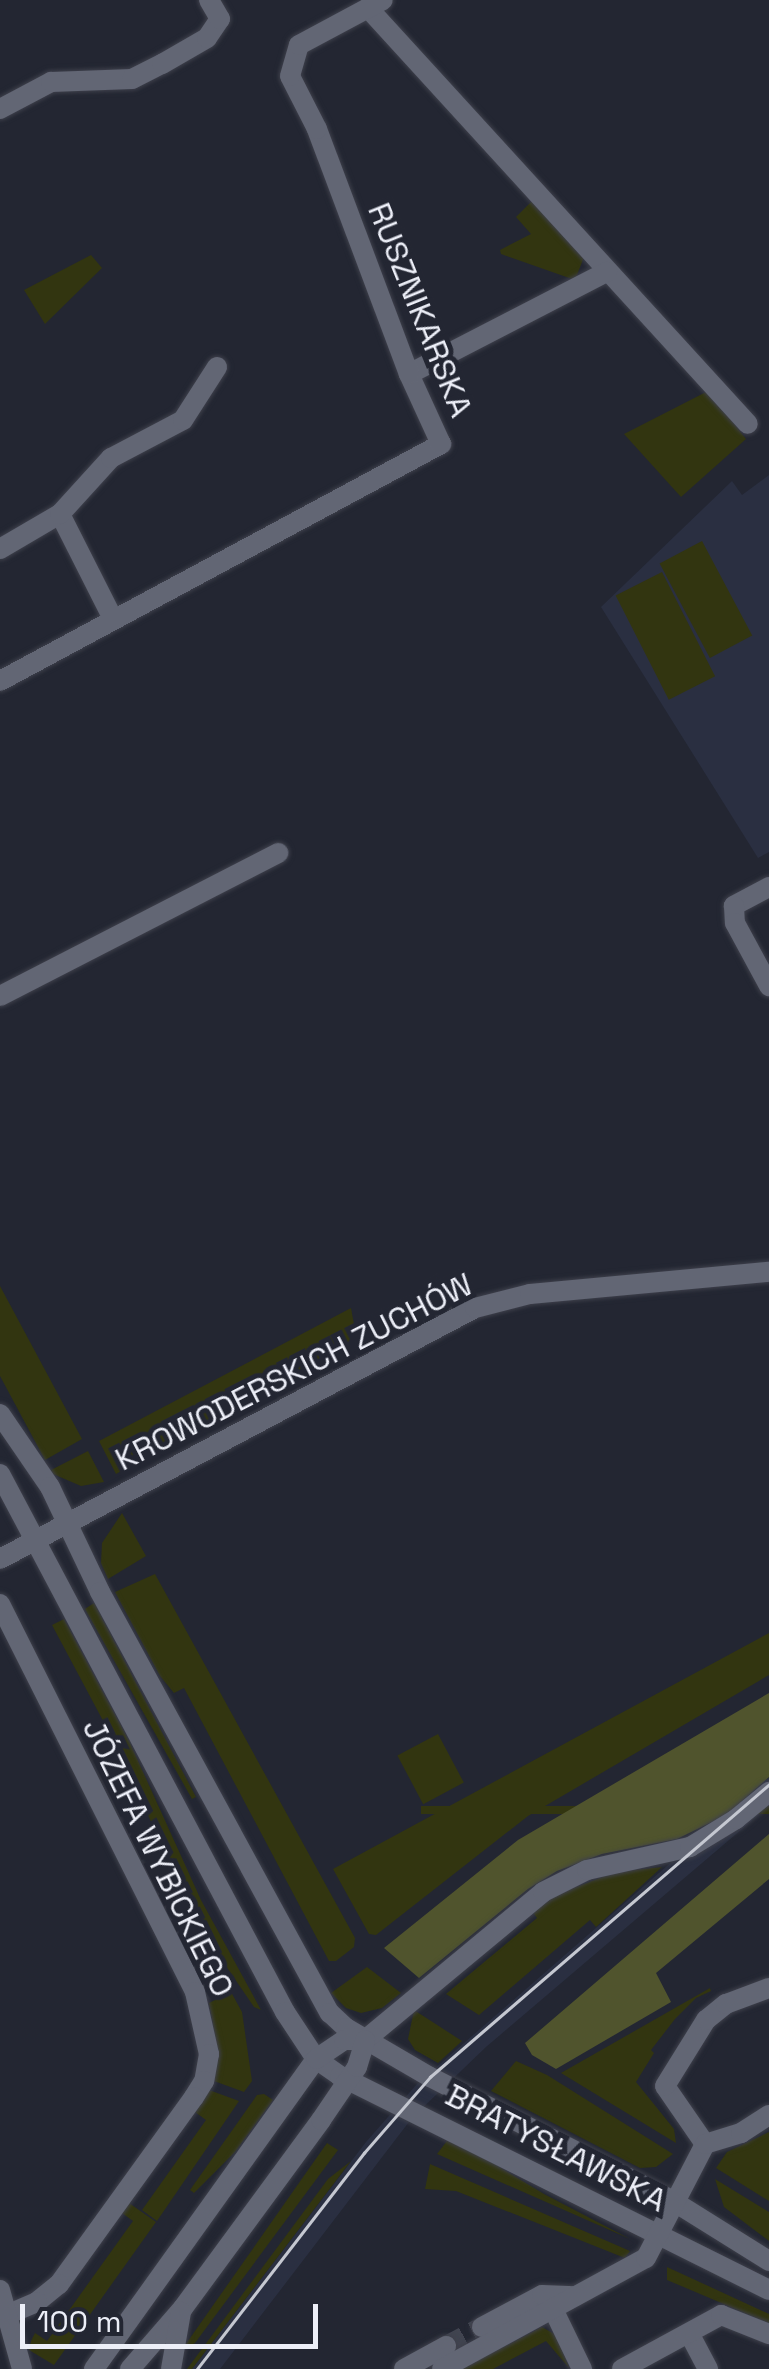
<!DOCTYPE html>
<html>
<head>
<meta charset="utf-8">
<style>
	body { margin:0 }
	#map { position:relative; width:769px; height:2369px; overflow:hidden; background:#232632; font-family:"Space Grotesk",sans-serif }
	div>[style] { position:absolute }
	.built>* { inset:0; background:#2a2f41 }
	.green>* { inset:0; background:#323510; transform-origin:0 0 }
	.forest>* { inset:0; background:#50542d }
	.minor-tunnel>* { height:20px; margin-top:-10px; transform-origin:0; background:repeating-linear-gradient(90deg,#414450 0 20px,transparent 0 30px) }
	.roads { filter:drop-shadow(0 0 2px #3e404b) drop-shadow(0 0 2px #3e404b) }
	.minor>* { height:20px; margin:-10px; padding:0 10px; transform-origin:10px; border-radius:10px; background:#626674 }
	.tram>* { height:2.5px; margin:-1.25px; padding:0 1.25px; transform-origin:1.25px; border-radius:1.25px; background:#c5c8d1 }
	span { translate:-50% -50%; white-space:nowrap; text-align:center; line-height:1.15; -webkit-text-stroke:10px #232632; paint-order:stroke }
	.street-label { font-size:32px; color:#edeff8 }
	.scale { position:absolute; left:20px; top:2304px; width:298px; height:45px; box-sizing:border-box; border:5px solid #edeff8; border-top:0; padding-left:12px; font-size:30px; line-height:35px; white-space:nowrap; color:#edeff8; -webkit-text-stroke:8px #232632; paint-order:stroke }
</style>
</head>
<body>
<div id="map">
	<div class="built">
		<i style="clip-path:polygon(769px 475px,769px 852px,758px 858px,601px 607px,732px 481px,742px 495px)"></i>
		<i style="clip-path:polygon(769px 1777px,769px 1806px,486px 2047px,412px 2118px,220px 2369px,192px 2369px,366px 2142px,417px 2084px)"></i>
	</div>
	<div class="green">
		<i style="clip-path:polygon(532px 201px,584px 257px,575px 280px,501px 254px,500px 250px,531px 234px,516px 217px)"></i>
		<i style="clip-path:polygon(91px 255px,102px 268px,45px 324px,24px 290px)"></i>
		<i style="clip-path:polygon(708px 391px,746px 439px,681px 497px,624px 434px)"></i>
		<i style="left:702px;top:541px;width:107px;height:48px;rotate:62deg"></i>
		<i style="left:662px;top:572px;width:117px;height:52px;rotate:63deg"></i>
		<i style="clip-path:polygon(0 1286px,82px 1439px,45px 1460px,0 1376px)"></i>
		<i style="clip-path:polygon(351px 1308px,355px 1330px,348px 1342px,116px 1474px,99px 1441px)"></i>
		<i style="clip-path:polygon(88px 1451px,104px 1482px,81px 1486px,53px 1474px,51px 1470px)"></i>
		<i style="clip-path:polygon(122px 1513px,146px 1556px,108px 1579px,101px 1563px,102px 1543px)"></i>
		<i style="clip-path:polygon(155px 1574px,355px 1938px,354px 1947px,336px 1961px,329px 1961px,184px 1688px,174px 1693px,160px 1676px,115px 1592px)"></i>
		<i style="clip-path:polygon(94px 1603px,196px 1797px,192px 1799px,85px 1609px)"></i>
		<i style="clip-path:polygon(64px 1619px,129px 1741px,201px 1900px,261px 2010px,254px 2007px,228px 1969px,175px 1877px,125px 1762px,52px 1625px)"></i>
		<i style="clip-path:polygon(769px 1633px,769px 1675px,528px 1816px,376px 1935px,369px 1934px,333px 1869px)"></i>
		<i style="left:438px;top:1734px;width:55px;height:46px;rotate:62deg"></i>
		<i style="left:769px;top:1806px;width:8px;height:348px;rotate:90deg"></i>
		<i style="clip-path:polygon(662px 1867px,596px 1927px,590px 1920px,479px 2015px,446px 1994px,537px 1918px,532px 1911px,555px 1895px,616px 1872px)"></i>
		<i style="clip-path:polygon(367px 1967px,401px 1993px,382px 2008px,361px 2013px,346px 2008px,331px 1993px)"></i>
		<i style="clip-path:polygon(710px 1988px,711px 1991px,696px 1998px,675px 2019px,651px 2050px,654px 2053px,636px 2082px,674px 2129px,676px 2143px,561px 2073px)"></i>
		<i style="clip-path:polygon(231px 1992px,242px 2012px,252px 2081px,244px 2092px,214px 2081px,217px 2046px,209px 2003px)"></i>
		<i style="clip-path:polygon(414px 2010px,462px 2041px,438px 2063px,415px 2050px,408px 2039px)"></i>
		<i style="clip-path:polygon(516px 2061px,547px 2075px,673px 2154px,656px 2167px,640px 2168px,491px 2091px)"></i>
		<i style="clip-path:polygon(209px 2090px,239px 2101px,157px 2221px,142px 2210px,206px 2120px,195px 2112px)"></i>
		<i style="clip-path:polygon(264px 2094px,273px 2100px,235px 2152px,194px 2193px,190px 2190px,257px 2095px)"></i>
		<i style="clip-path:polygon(769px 2132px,769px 2201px,716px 2168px,727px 2152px)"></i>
		<i style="clip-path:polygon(450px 2137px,544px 2194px,630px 2239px,437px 2154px)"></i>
		<i style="clip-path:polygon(327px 2143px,338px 2150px,195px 2343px,181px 2351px)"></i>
		<i style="clip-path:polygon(351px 2161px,192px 2369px,187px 2369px,328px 2179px)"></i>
		<i style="clip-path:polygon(430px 2164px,630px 2251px,625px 2258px,456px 2191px,425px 2189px)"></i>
		<i style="clip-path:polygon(715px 2179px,769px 2212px,769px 2241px,724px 2207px)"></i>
		<i style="clip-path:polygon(129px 2203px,156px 2222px,54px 2365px,29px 2350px,31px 2341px,35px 2333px,47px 2341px,133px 2221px,122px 2213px)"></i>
		<i style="clip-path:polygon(667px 2267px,769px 2314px,769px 2323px,667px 2280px)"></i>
		<i style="clip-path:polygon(542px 2327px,556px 2335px,569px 2368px,546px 2341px,493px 2369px,461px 2369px)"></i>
	</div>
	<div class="forest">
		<i style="clip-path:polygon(769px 1693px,769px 1777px,726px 1815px,677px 1839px,602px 1854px,557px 1871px,528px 1889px,419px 1978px,384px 1948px,518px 1840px)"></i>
		<i style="clip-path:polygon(769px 1834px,769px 1879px,656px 1973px,671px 2002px,556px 2069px,532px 2055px,525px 2043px)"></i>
	</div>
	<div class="minor-tunnel">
		<i style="left:446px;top:2346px;width:41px;rotate:-27.8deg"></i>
	</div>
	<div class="roads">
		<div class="minor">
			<i style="left:368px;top:8px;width:563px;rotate:47.59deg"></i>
			<i style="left:0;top:109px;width:58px;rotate:-27.9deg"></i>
			<i style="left:51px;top:82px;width:81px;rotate:-2.1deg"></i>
			<i style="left:132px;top:79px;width:34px;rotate:-27deg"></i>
			<i style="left:162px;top:64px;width:52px;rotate:-30deg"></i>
			<i style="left:207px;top:38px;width:23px;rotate:-56deg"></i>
			<i style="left:220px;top:19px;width:22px;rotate:-120deg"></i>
			<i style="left:409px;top:374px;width:223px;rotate:-27.3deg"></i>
			<i style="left:60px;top:514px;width:118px;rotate:63.2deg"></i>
			<i style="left:0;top:549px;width:69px;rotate:-30.3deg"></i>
			<i style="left:60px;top:514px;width:76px;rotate:-47.7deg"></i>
			<i style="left:111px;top:458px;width:81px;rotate:-27.8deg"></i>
			<i style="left:183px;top:420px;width:63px;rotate:-57.3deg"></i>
			<i style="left:0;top:681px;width:501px;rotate:-28.25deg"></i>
			<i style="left:441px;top:444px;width:77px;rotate:-114.6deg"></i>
			<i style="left:409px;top:374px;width:262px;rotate:-110.6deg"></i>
			<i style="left:317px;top:129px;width:59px;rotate:-117deg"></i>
			<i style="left:290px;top:76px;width:32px;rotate:-74deg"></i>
			<i style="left:299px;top:45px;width:95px;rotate:-28.2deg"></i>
			<i style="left:769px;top:887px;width:40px;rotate:152deg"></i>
			<i style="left:734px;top:906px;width:17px;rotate:87deg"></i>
			<i style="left:735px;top:923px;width:72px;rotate:61.6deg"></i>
			<i style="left:0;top:996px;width:313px;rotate:-27.2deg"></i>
			<i style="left:0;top:1414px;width:88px;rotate:55.6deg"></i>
			<i style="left:50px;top:1487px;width:116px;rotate:64.5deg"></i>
			<i style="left:100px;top:1592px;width:480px;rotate:61.4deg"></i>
			<i style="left:330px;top:2013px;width:22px;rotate:43deg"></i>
			<i style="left:346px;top:2028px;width:97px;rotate:30.3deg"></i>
			<i style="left:430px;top:2077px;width:273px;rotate:27deg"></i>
			<i style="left:673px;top:2201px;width:113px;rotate:32deg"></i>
			<i style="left:0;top:1474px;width:609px;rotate:62.09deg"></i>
			<i style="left:285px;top:2012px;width:56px;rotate:56.6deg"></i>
			<i style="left:316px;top:2059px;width:29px;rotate:35deg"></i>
			<i style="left:340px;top:2076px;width:479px;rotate:26.5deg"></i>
			<i style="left:0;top:1559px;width:537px;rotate:-27.85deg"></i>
			<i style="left:475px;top:1308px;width:57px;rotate:-14.3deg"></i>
			<i style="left:530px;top:1294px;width:240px;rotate:-5.3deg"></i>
			<i style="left:0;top:1604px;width:434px;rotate:63.3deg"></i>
			<i style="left:195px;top:1992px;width:64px;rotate:77.3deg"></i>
			<i style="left:209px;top:2054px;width:27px;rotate:100deg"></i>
			<i style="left:204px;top:2081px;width:19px;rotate:122deg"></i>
			<i style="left:194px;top:2097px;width:231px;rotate:125.8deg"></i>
			<i style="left:59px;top:2284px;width:28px;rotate:141deg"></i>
			<i style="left:37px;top:2302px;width:33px;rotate:157deg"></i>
			<i style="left:365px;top:2040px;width:231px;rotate:-39.7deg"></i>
			<i style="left:543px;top:1892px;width:49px;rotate:-26.6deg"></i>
			<i style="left:587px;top:1870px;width:106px;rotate:-12.6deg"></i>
			<i style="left:690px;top:1847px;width:54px;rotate:-31.3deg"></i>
			<i style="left:736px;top:1819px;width:43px;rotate:-39.3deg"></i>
			<i style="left:705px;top:2144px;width:70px;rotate:-124.6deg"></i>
			<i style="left:665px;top:2086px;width:78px;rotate:-58.2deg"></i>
			<i style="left:706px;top:2020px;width:26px;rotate:-39deg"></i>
			<i style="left:726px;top:2004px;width:46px;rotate:-20.4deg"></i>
			<i style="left:0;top:2290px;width:82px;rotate:74.4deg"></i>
			<i style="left:553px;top:2309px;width:67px;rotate:64.2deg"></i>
			<i style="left:482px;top:2327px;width:68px;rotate:-28.1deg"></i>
			<i style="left:542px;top:2295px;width:33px;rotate:2deg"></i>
			<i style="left:689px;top:2333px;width:41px;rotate:62.2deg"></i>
			<i style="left:94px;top:2369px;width:381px;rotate:-54.4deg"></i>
			<i style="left:316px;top:2059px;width:34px;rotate:-34deg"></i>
			<i style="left:344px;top:2040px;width:21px"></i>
			<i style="left:130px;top:2369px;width:81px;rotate:-49deg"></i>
			<i style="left:183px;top:2308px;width:233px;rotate:-53.7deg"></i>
			<i style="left:321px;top:2120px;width:64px;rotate:-55.8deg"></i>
			<i style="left:357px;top:2067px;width:28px;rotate:-73deg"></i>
			<i style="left:171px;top:2369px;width:58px;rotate:-80deg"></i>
			<i style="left:404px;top:2369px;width:48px;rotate:-28.7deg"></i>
			<i style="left:442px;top:2369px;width:232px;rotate:-28.6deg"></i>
			<i style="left:646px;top:2258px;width:128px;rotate:-62.6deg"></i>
			<i style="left:705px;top:2144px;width:38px;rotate:-17deg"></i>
			<i style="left:741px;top:2133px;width:33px;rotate:-33deg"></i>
			<i style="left:622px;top:2369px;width:113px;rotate:-28.6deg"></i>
			<i style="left:721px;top:2315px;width:52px;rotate:21.6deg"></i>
		</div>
	</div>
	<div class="tram">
		<i style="left:197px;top:2369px;width:273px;rotate:-52.3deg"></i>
		<i style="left:364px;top:2153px;width:101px;rotate:-49deg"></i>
		<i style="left:430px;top:2077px;width:448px;rotate:-40.8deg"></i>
	</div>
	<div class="street-label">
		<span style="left:420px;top:310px;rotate:68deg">RUSZNIKARSKA</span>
		<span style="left:294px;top:1372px;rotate:-27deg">KROWODERSKICH ZUCHÓW</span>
		<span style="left:158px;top:1858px;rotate:64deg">JÓZEFA WYBICKIEGO</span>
		<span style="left:556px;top:2148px;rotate:27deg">BRATYSŁAWSKA</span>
	</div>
	<div class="scale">100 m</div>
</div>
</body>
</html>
